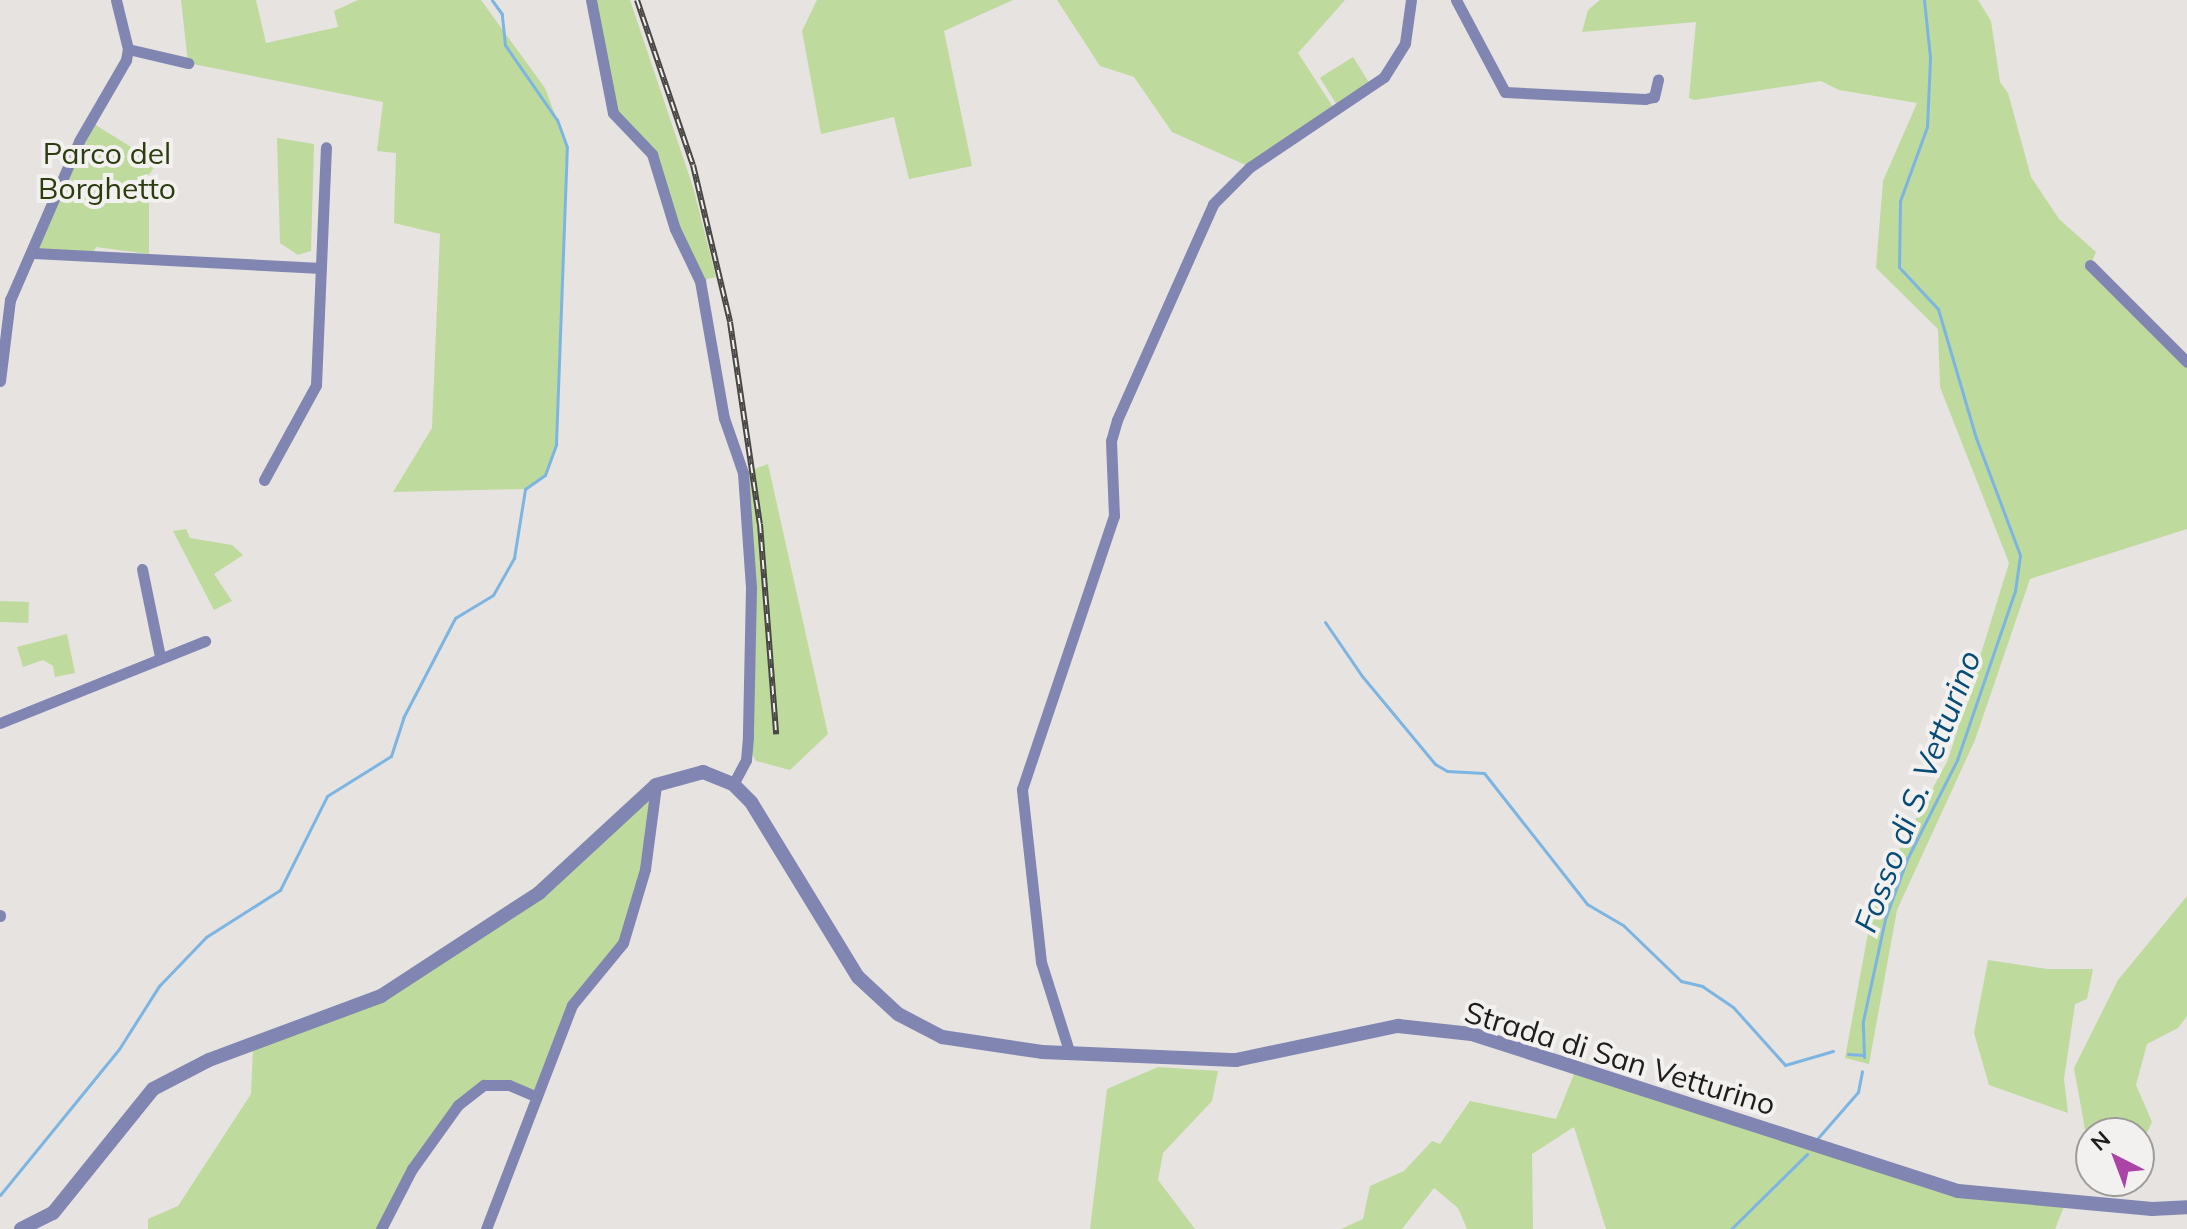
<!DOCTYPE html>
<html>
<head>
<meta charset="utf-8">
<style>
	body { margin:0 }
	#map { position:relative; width:2187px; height:1229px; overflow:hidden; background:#e6e3e1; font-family:Mulish,sans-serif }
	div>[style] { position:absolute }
	.green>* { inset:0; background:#bfda9d; transform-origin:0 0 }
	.stream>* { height:3px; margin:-1.5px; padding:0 1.5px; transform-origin:1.5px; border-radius:1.5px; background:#7db5e2 }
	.minor>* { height:11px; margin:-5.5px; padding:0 5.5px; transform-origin:5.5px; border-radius:5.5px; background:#8185b1 }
	.tertiary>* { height:14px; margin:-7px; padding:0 7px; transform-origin:7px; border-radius:7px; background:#8185b1 }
	.rail>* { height:6px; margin-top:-3px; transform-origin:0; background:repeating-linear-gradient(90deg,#f3f1ef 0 9px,#494746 0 18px); box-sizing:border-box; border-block:2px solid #494746 }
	span { translate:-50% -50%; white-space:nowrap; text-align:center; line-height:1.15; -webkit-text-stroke:8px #f3f1ef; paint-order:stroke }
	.park-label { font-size:30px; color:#2b3c0f }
	.street-label { font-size:30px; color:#1e1d1c }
	.water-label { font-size:32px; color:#074c76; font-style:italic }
	.north { position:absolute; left:2075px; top:1117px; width:80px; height:80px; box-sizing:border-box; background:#f3f1ef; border:2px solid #9e9c9b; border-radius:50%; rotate:318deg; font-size:22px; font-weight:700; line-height:32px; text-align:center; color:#1e1d1c }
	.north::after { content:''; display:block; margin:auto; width:28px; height:36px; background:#ab44a7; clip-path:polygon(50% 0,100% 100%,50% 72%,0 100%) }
</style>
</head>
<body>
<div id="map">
	<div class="green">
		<i style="clip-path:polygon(181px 0,256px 0,266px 43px,338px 27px,334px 11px,358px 0,481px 0,545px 88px,567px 147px,556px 444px,545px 475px,525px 489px,393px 492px,432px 428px,440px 234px,394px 223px,396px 153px,377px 151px,383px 102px,188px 63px)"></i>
		<i style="clip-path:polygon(591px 0,630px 0,693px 187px,716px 277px,700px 281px,657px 166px,620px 124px)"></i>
		<i style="clip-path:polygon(817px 0,1013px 0,944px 31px,972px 166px,909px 179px,894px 117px,821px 134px,802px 31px)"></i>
		<i style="clip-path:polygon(1057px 0,1345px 0,1298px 53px,1335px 110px,1250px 167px,1172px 132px,1134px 77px,1100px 66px)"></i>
		<i style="clip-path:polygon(1600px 0,1978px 0,1991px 21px,2000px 82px,2008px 93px,2031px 177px,2059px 219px,2096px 252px,2090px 266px,2187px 362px,2187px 529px,2030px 579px,1975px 740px,1897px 910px,1869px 1064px,1845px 1058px,1875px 895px,1948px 760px,2009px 563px,1940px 387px,1938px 329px,1876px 268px,1883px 181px,1917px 103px,1839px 90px,1821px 81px,1694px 100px,1689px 98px,1696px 22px,1582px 32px,1588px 10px)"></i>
		<i style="left:1353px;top:57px;width:36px;height:39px;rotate:58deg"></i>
		<i style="clip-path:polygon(94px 124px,157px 163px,133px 198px,149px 182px,149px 254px,96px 247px,94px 251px,36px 252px)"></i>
		<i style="clip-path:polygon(277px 138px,314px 144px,311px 251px,298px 255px,280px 243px)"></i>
		<i style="clip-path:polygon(768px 464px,828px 734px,790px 770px,756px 761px,747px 745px,751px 588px,743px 473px)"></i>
		<i style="clip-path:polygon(186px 529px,190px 538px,232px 545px,243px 555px,214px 574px,232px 601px,214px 610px,173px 531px)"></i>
		<i style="left:0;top:601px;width:29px;height:21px;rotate:2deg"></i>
		<i style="clip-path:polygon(67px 634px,75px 673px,55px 677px,53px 666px,43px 660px,23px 667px,17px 647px)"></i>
		<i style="clip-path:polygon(656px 785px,645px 869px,623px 943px,572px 1005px,537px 1097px,485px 1085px,458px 1105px,381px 1229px,148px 1229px,148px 1219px,178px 1206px,251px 1094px,253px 1049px,381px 996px,470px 943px,651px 792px,643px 809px)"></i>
		<i style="clip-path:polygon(2187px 896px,2187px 1016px,2178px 1028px,2147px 1044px,2136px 1085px,2152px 1122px,2139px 1149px,2139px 1133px,2091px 1133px,2091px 1163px,2074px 1068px,2118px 980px)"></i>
		<i style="clip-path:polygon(1988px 960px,2047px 969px,2093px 969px,2087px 999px,2075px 1004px,2064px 1079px,2068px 1113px,1989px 1085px,1974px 1033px)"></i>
		<i style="clip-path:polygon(1158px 1067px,1218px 1071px,1212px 1101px,1163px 1153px,1158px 1180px,1195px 1229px,1090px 1229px,1107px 1089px)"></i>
		<i style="clip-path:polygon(1576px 1069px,1953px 1189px,2066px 1202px,2055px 1229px,1606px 1229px,1574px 1127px,1532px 1154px,1533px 1229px,1467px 1229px,1458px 1208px,1434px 1188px,1402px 1229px,1341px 1229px,1363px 1219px,1370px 1186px,1404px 1171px,1432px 1141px,1440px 1144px,1470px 1101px,1556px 1119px)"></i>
	</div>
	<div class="stream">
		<i style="left:1325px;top:622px;width:65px;rotate:55.6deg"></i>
		<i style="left:1362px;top:676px;width:114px;rotate:50.3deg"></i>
		<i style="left:1435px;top:764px;width:14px;rotate:30deg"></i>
		<i style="left:1447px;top:771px;width:37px;rotate:3deg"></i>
		<i style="left:1484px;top:773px;width:167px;rotate:51.8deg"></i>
		<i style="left:1587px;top:904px;width:42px;rotate:30.3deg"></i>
		<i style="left:1623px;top:925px;width:81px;rotate:44deg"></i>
		<i style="left:1681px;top:981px;width:22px;rotate:13deg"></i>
		<i style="left:1702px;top:986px;width:37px;rotate:34deg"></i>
		<i style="left:1733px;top:1007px;width:78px;rotate:48.1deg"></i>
		<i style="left:1785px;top:1065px;width:50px;rotate:-16.3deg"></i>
		<i style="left:1848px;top:1054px;width:16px;rotate:4deg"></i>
		<i style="left:1864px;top:1057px;width:36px;rotate:-92deg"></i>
		<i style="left:1863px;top:1021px;width:104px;rotate:-77.8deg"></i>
		<i style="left:1885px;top:919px;width:64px;rotate:-69.9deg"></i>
		<i style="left:1907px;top:859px;width:111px;rotate:-63.2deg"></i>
		<i style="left:1957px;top:760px;width:179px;rotate:-71.1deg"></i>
		<i style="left:2015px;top:591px;width:36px;rotate:-82deg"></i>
		<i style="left:2020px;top:555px;width:125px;rotate:-110.6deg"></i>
		<i style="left:1976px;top:438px;width:134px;rotate:-106.4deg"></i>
		<i style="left:1938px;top:309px;width:57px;rotate:-132.9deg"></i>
		<i style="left:1899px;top:267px;width:66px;rotate:-89.1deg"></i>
		<i style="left:1900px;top:201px;width:79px;rotate:-70deg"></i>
		<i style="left:1927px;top:127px;width:70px;rotate:-87.5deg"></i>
		<i style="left:1930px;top:57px;width:57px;rotate:-96deg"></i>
		<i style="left:1817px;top:1139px;width:62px;rotate:-48.9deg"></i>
		<i style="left:1858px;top:1092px;width:21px;rotate:-79deg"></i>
		<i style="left:0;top:1195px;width:188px;rotate:-50.8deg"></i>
		<i style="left:119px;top:1049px;width:75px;rotate:-57.6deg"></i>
		<i style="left:159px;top:986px;width:68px;rotate:-46.2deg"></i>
		<i style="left:206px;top:937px;width:88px;rotate:-32.4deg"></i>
		<i style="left:280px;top:890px;width:105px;rotate:-63.4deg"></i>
		<i style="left:327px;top:796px;width:75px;rotate:-32deg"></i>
		<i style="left:391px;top:756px;width:40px;rotate:-72deg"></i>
		<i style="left:403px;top:718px;width:113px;rotate:-62.5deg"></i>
		<i style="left:455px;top:618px;width:44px;rotate:-31.2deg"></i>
		<i style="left:493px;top:595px;width:43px;rotate:-60.4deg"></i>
		<i style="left:514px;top:558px;width:70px;rotate:-80.9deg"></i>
		<i style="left:525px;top:489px;width:24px;rotate:-35deg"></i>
		<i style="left:545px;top:475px;width:33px;rotate:-70deg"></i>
		<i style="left:556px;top:444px;width:297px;rotate:-87.9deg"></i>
		<i style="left:567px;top:147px;width:29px;rotate:-110deg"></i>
		<i style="left:557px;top:120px;width:91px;rotate:-124.7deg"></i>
		<i style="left:505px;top:45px;width:31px;rotate:-96deg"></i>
		<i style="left:502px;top:14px;width:17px;rotate:-126deg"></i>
		<i style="left:1731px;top:1229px;width:107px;rotate:-44.6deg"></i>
	</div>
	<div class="minor">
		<i style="left:591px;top:0;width:115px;rotate:79deg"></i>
		<i style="left:613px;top:113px;width:57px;rotate:46.4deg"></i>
		<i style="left:652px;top:154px;width:78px;rotate:73deg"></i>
		<i style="left:675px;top:229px;width:58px;rotate:64.3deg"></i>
		<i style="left:700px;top:281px;width:139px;rotate:80.1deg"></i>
		<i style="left:724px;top:418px;width:58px;rotate:70.9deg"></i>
		<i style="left:743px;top:473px;width:115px;rotate:86deg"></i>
		<i style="left:751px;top:588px;width:149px;rotate:91.2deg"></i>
		<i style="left:748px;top:737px;width:23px;rotate:95deg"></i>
		<i style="left:746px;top:760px;width:27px;rotate:118deg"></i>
		<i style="left:1456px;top:0;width:104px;rotate:62deg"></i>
		<i style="left:1505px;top:92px;width:140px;rotate:2.9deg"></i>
		<i style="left:1645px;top:99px;width:9px;rotate:-13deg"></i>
		<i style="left:1654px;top:97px;width:18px;rotate:-77deg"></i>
		<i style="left:128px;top:49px;width:62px;rotate:13.1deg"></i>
		<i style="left:34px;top:253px;width:287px;rotate:3deg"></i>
		<i style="left:2090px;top:265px;width:137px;rotate:45deg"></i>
		<i style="left:0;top:381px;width:82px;rotate:-83deg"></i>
		<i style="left:10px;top:300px;width:173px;rotate:-66.5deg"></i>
		<i style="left:79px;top:141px;width:94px;rotate:-59.9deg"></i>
		<i style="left:126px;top:60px;width:11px;rotate:-80deg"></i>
		<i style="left:128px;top:49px;width:50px;rotate:-103.8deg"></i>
		<i style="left:264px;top:480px;width:108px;rotate:-61.3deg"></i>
		<i style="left:316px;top:385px;width:238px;rotate:-87.6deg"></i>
		<i style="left:142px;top:569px;width:90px;rotate:78.4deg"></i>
		<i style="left:0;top:723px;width:221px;rotate:-21.8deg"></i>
		<i style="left:0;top:916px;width:1px;rotate:-90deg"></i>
		<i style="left:1070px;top:1054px;width:96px;rotate:-107.5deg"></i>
		<i style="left:1041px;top:962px;width:174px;rotate:-96.3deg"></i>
		<i style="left:1022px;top:789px;width:288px;rotate:-71.4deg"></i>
		<i style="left:1114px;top:516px;width:75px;rotate:-92.3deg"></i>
		<i style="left:1111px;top:441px;width:22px;rotate:-74deg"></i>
		<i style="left:1117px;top:420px;width:236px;rotate:-66deg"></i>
		<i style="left:1213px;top:204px;width:52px;rotate:-45deg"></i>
		<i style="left:1250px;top:167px;width:161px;rotate:-33.9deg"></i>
		<i style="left:1384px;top:77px;width:40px;rotate:-58deg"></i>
		<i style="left:1405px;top:43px;width:43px;rotate:-82.1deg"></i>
		<i style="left:381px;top:1229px;width:68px;rotate:-62.7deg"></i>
		<i style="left:412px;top:1169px;width:79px;rotate:-54.3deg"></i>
		<i style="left:458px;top:1105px;width:33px;rotate:-38deg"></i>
		<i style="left:484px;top:1085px;width:25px"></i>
		<i style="left:509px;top:1085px;width:30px;rotate:23deg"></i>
		<i style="left:486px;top:1229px;width:240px;rotate:-69deg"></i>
		<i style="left:572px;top:1005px;width:80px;rotate:-50.6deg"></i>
		<i style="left:623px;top:943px;width:77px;rotate:-73.4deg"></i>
		<i style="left:645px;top:869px;width:85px;rotate:-82.5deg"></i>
	</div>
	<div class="tertiary">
		<i style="left:21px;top:1229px;width:36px;rotate:-27deg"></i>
		<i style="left:53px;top:1213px;width:159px;rotate:-51.1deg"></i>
		<i style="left:153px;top:1089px;width:63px;rotate:-27.4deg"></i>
		<i style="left:209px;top:1060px;width:184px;rotate:-20.4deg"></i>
		<i style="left:381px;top:996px;width:189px;rotate:-33.1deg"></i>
		<i style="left:539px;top:893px;width:159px;rotate:-42.7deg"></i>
		<i style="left:656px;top:785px;width:49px;rotate:-15.5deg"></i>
		<i style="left:703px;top:772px;width:32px;rotate:22deg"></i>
		<i style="left:733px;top:784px;width:25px;rotate:45deg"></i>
		<i style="left:751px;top:802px;width:205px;rotate:58.6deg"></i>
		<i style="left:858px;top:977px;width:54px;rotate:42.8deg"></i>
		<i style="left:898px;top:1014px;width:50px;rotate:27.6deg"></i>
		<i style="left:942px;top:1037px;width:101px;rotate:8.5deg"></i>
		<i style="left:1042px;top:1052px;width:194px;rotate:2.4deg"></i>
		<i style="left:1236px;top:1060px;width:166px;rotate:-11.9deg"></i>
		<i style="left:1398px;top:1026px;width:74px;rotate:6.2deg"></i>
		<i style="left:1472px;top:1034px;width:511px;rotate:17.9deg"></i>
		<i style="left:1958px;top:1191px;width:195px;rotate:5.3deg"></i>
		<i style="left:2152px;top:1209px;width:35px;rotate:-3deg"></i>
	</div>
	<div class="rail">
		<i style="left:637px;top:0;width:174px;rotate:71.3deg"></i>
		<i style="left:693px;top:165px;width:161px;rotate:76.7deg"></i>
		<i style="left:730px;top:322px;width:204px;rotate:81.6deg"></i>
		<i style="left:760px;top:524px;width:211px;rotate:85.6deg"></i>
	</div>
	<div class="park-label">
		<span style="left:107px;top:170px">Parco del<br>Borghetto</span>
	</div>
	<div class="street-label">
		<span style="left:1620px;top:1058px;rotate:17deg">Strada di San Vetturino</span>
	</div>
	<div class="water-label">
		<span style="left:1917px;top:791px;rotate:-69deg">Fosso di S. Vetturino</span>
	</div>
	<div class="north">N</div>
</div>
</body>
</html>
